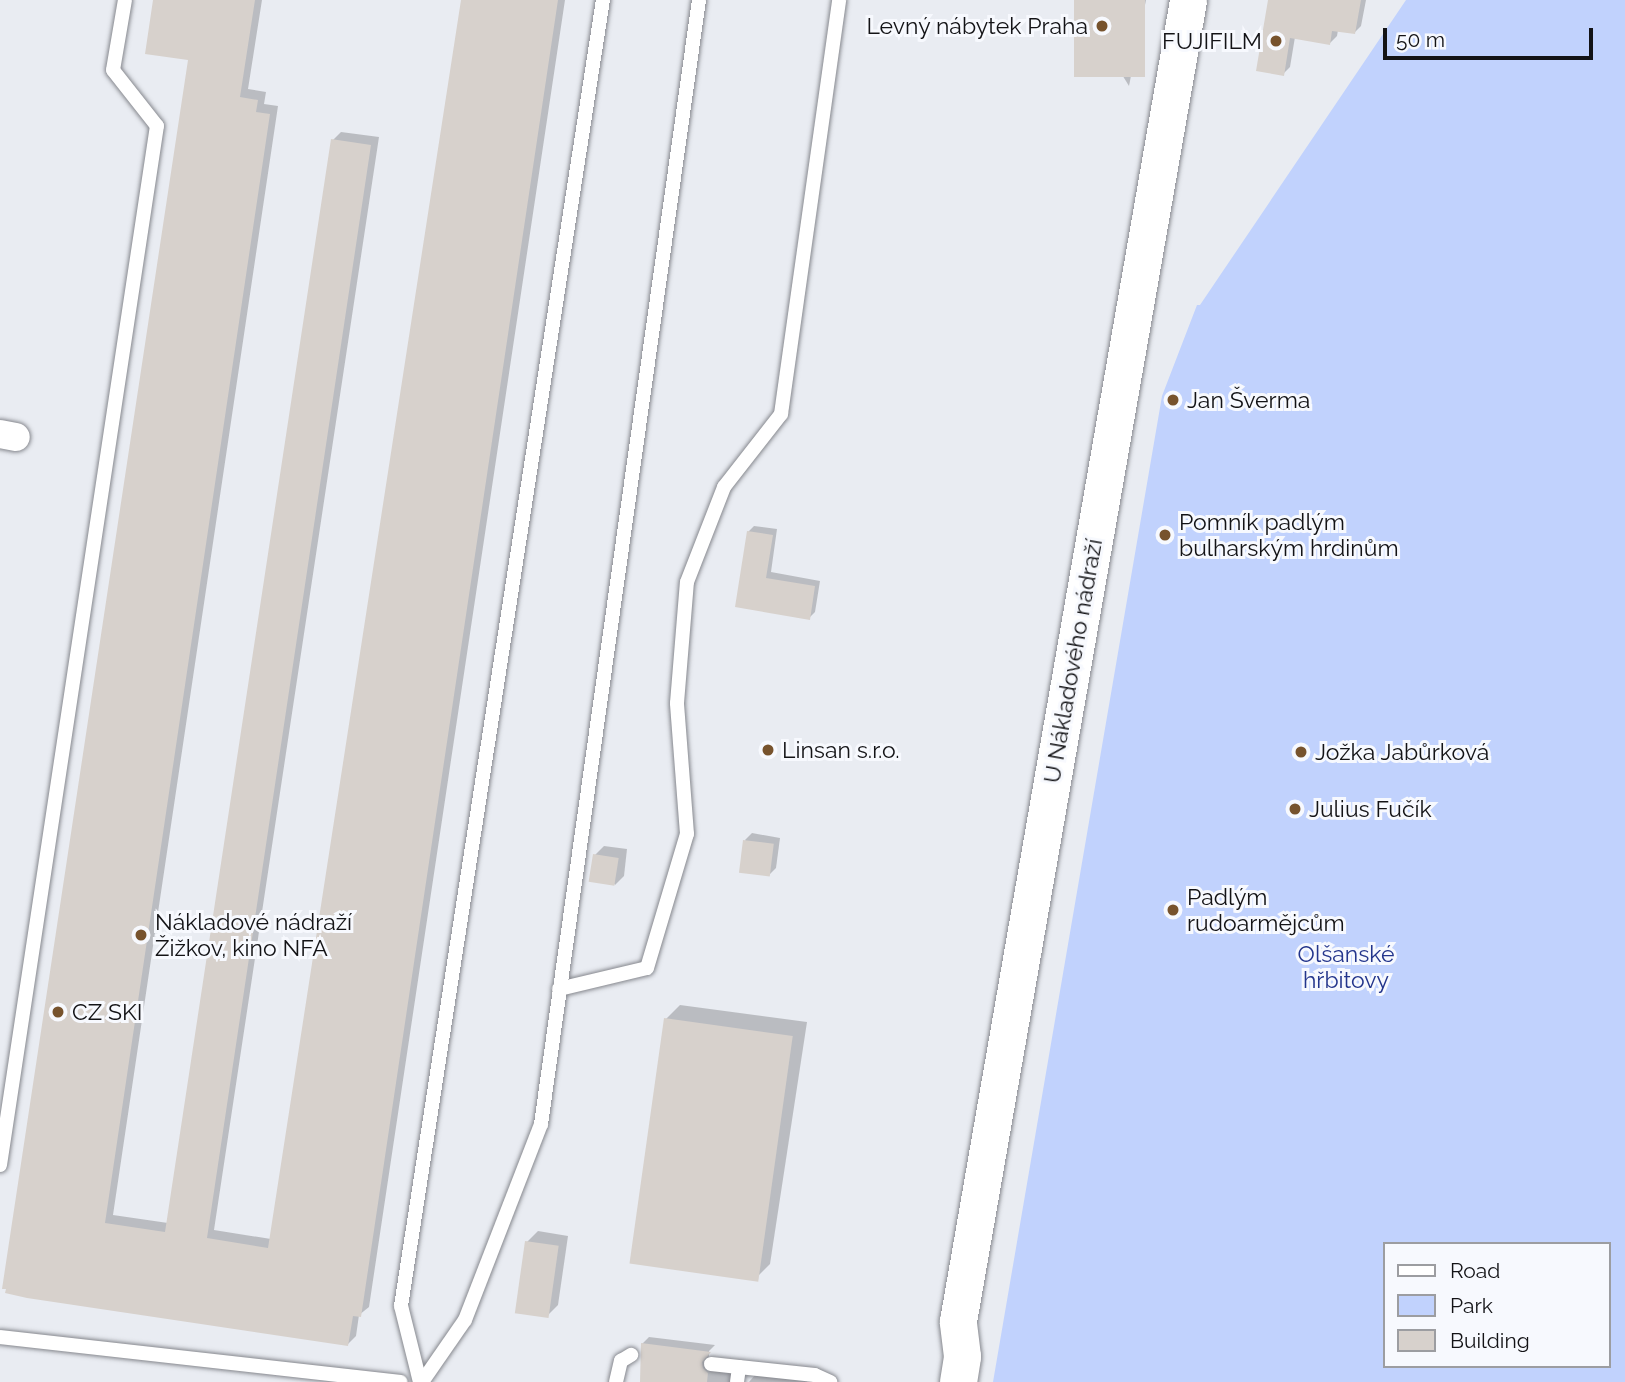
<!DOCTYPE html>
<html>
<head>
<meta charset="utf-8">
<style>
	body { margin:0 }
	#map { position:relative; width:1625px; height:1382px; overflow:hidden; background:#e9ecf2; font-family:Raleway,sans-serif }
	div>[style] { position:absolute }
	.green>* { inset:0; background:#c1d2fd }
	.shadow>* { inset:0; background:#0003 }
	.building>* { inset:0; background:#d7d1cc; transform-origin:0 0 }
	.roads { filter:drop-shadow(0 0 2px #86888e) drop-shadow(0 0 2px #86888e) }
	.service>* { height:14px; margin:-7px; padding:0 7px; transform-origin:7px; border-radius:7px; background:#fff }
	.minor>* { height:28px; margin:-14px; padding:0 14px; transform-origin:14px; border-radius:14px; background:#fff }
	.tertiary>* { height:37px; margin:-18.5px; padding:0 18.5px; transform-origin:18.5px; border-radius:18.5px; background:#fff }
	.dots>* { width:19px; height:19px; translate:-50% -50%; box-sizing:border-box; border:4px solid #f7f9fe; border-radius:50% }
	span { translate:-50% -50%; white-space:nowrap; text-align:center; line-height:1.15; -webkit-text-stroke:6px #f7f9fe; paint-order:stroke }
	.poi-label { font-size:23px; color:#131316 }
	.right { translate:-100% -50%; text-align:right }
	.left { translate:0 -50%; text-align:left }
	.street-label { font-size:23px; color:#131316 }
	.park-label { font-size:23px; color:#23358c }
	.legend { position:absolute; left:1383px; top:1242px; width:228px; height:126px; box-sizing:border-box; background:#f7f9fe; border:2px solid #9c9da1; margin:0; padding:9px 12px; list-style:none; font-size:21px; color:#131316 }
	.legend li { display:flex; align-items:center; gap:14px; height:35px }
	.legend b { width:35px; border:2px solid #9c9da1 }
	.scale { position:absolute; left:1383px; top:28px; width:210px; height:32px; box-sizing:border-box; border:4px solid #131316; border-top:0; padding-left:9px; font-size:21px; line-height:24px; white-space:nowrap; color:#131316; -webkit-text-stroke:5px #f7f9fe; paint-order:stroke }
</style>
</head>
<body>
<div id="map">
	<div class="green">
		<i style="clip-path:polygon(evenodd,1406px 0,1625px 0,1625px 1382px,993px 1382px,1162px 396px,1197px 305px,1200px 305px,1406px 0,1385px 1244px,1609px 1244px,1609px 1366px,1385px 1366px,1385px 1244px)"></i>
	</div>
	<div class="shadow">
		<i style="clip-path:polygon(155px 0,262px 0,248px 89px,266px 92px,264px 104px,278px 106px,113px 1215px,168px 1223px,333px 140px,341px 132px,379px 137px,214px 1230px,271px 1239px,463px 0,565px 0,369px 1307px,359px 1315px,356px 1336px,348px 1344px,7px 1292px,190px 59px)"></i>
		<i style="clip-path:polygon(1076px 0,1146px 0,1129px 86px)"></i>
		<i style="clip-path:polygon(1270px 0,1366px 0,1361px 26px,1354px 33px,1338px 30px,1337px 36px,1330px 43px,1295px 37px,1290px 67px,1283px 74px)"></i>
		<i style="clip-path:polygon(754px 526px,777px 529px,771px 572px,820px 581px,815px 612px,809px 618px,737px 605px,748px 532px)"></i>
		<i style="clip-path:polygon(752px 833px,780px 838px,776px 868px,769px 875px,745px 840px)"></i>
		<i style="clip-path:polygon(604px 846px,627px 849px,624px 876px,615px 885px,595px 855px)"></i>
		<i style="clip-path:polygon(680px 1005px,807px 1022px,770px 1264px,755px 1279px,666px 1019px)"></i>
		<i style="clip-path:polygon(538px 1231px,568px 1236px,558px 1305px,547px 1316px,527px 1242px)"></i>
		<i style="clip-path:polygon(649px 1337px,715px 1345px,709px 1351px,709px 1361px,734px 1373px,738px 1382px,641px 1382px,642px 1344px)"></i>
		<i style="clip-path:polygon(755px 1375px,808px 1377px,807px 1382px,749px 1382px)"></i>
	</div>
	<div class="building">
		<i style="clip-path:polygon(153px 0,255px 0,240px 97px,258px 100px,256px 112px,270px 114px,105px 1223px,165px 1232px,331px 139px,371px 145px,207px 1238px,268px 1248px,461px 0,558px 0,361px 1317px,353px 1316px,348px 1346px,27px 1298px,5px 1293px,6px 1289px,2px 1289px,188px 60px,145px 54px)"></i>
		<i style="left:1074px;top:0;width:71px;height:77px"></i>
		<i style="clip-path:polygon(1268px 0,1361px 0,1355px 34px,1332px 31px,1330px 45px,1290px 38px,1284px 76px,1256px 71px)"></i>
		<i style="clip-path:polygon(747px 531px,773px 535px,766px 578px,815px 586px,810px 620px,735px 607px)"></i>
		<i style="left:743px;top:840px;width:31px;height:33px;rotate:7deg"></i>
		<i style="left:593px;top:854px;width:26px;height:28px;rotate:9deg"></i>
		<i style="left:664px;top:1018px;width:130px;height:248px;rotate:8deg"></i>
		<i style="left:525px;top:1241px;width:34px;height:73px;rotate:8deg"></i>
		<i style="clip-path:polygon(641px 1343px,711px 1352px,702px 1362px,703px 1368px,708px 1373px,707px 1382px,640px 1382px)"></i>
	</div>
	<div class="roads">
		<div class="service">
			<i style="left:559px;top:989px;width:90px;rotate:-13.4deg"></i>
			<i style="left:647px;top:968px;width:140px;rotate:-73.4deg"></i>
			<i style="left:687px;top:834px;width:131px;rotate:-94.4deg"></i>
			<i style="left:677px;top:703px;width:121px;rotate:-85.3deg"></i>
			<i style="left:687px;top:582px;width:102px;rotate:-68.7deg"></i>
			<i style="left:724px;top:487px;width:93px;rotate:-52deg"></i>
			<i style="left:781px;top:414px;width:418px;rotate:-82deg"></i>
			<i style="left:0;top:1165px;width:1051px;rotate:-81.41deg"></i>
			<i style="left:157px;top:126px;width:71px;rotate:-128.2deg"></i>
			<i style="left:113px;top:70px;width:71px;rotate:-80.3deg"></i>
			<i style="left:0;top:1337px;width:403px;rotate:6.4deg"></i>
			<i style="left:711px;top:1364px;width:28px;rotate:6deg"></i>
			<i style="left:420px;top:1382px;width:78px;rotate:-104deg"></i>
			<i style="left:401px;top:1306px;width:1322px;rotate:-81.21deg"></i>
			<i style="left:422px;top:1382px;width:75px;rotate:-55.3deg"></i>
			<i style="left:465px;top:1320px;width:210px;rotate:-68.8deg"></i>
			<i style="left:541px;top:1124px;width:1135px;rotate:-82deg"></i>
			<i style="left:616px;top:1382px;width:22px;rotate:-77deg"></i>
			<i style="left:621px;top:1361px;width:12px;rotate:-31deg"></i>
			<i style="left:737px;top:1382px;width:15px;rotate:-82deg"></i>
			<i style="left:739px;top:1367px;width:76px;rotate:6deg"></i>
			<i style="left:815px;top:1375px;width:17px;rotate:25deg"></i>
		</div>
		<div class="minor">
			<i style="left:0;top:434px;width:16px;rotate:11deg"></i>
		</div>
		<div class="tertiary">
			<i style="left:958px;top:1382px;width:26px;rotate:-81deg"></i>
			<i style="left:962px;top:1356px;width:35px;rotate:-97deg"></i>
			<i style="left:958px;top:1321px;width:1341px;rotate:-80.12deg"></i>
		</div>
	</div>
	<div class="dots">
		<i style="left:1102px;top:26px;background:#77532d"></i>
		<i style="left:1276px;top:41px;background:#77532d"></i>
		<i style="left:1173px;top:400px;background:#77532d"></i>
		<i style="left:1165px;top:535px;background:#77532d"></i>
		<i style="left:768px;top:750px;background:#77532d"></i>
		<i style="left:1301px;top:752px;background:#77532d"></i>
		<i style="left:1295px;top:809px;background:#77532d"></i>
		<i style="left:1173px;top:910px;background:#77532d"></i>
		<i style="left:141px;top:935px;background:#77532d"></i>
		<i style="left:58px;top:1012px;background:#77532d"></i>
	</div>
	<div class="poi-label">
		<span class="right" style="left:1088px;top:26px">Levný nábytek Praha</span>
		<span class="right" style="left:1262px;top:41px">FUJIFILM</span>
		<span class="left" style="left:1187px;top:400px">Jan Šverma</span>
		<span class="left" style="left:1179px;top:535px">Pomník padlým<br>bulharským hrdinům</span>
		<span class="left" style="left:782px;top:750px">Linsan s.r.o.</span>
		<span class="left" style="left:1315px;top:752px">Jožka Jabůrková</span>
		<span class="left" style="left:1309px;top:809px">Julius Fučík</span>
		<span class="left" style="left:1187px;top:910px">Padlým<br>rudoarmějcům</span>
		<span class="left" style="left:155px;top:935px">Nákladové nádraží<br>Žižkov, kino NFA</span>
		<span class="left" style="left:72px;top:1012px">CZ SKI</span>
	</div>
	<div class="street-label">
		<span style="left:1073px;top:661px;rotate:-80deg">U Nákladového nádraží</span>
	</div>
	<div class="park-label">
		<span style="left:1346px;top:967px">Olšanské<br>hřbitovy</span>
	</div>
	<ul class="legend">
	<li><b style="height:9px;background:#fff"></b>Road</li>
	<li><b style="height:19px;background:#c1d2fd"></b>Park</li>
	<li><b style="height:19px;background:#d7d1cc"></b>Building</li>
	</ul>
	<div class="scale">50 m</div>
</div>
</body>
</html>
